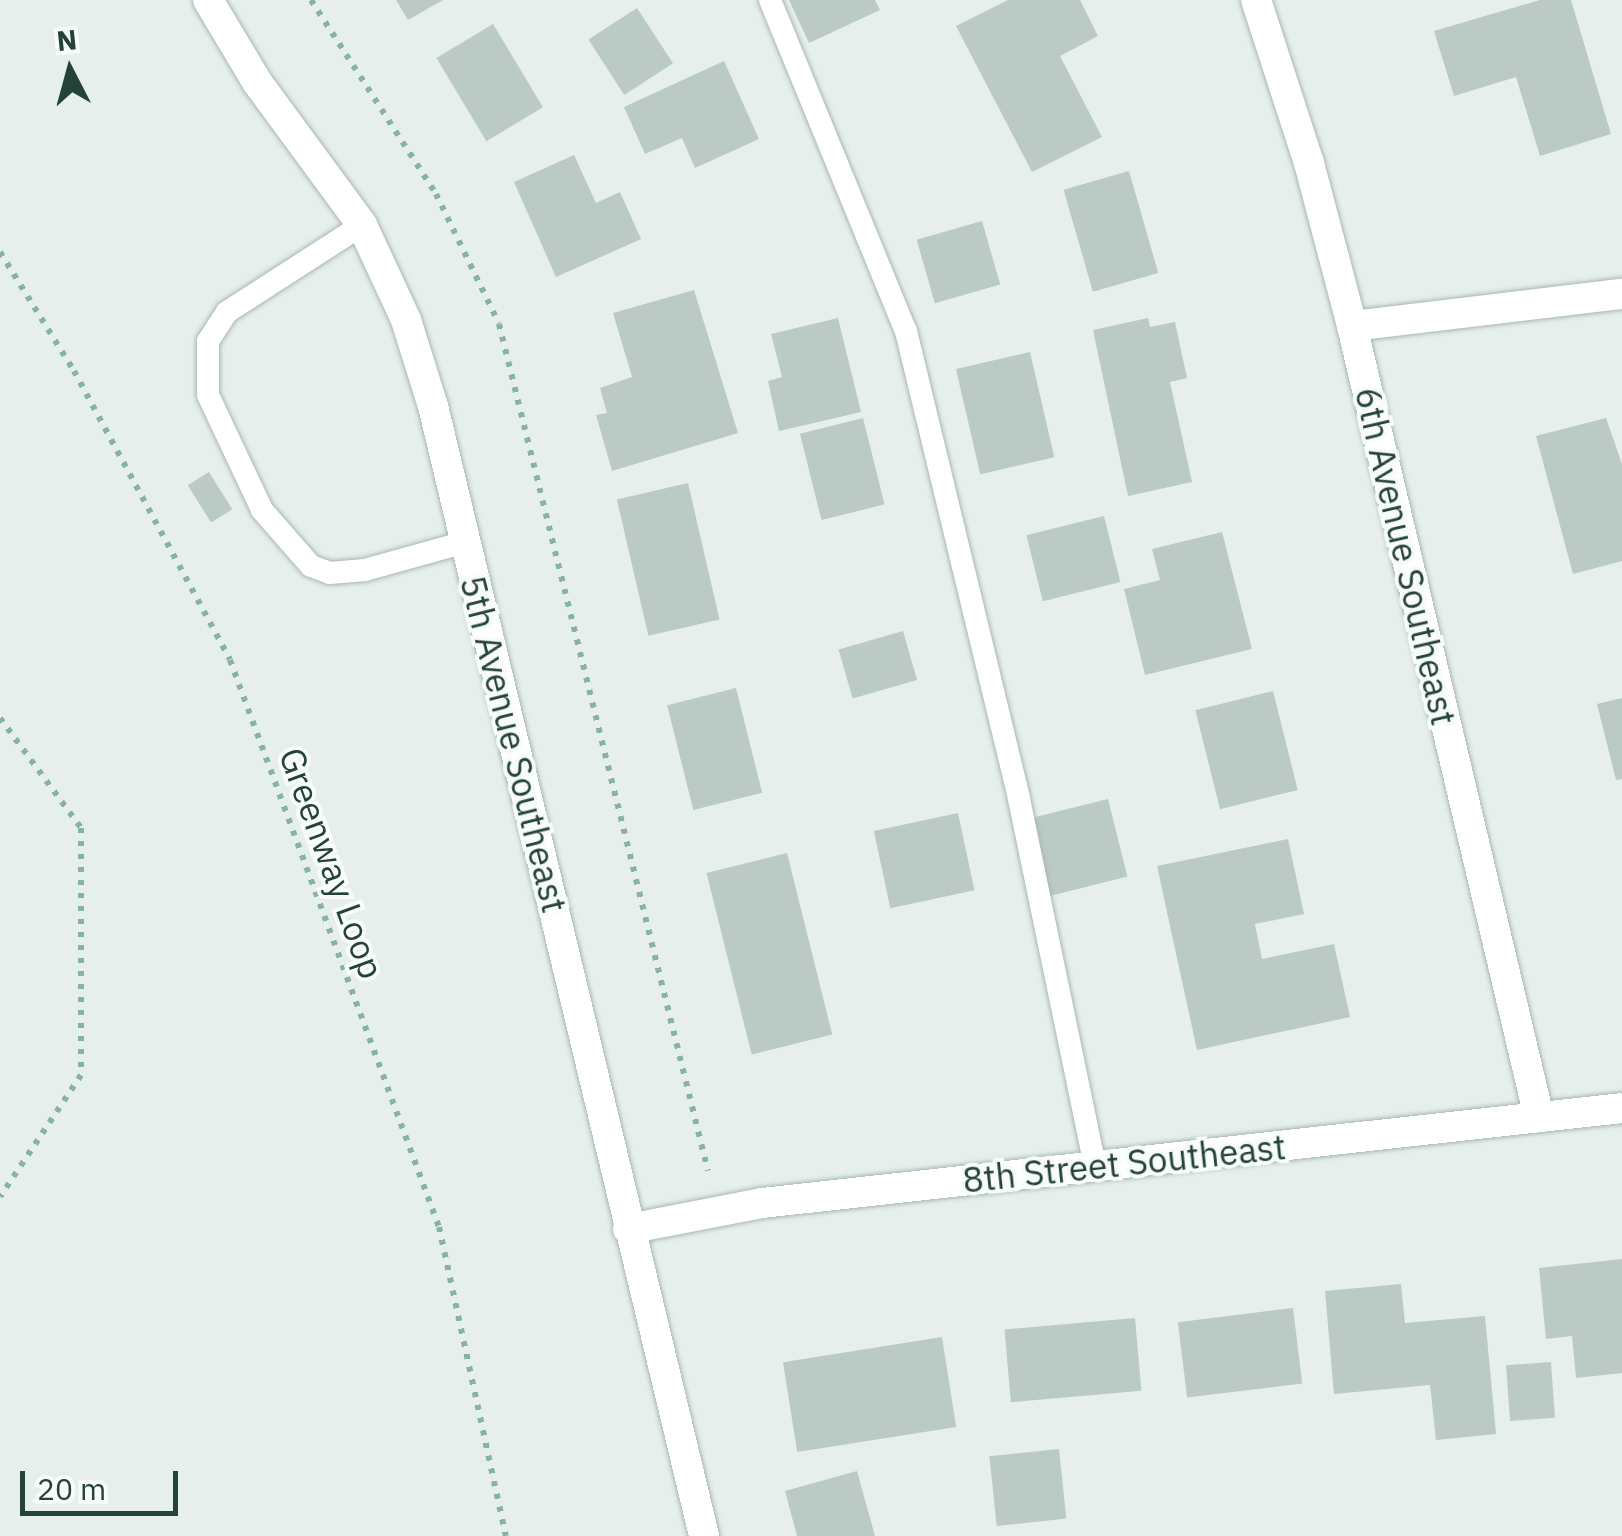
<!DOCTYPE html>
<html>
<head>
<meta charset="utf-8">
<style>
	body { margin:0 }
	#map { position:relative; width:1622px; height:1536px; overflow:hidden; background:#e6efeb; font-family:"IBM Plex Sans",sans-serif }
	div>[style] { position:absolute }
	.building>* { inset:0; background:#bbcac4; transform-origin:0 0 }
	.path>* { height:6px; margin-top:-3px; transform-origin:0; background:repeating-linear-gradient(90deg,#86b3a5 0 5px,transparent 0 13px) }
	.roads { filter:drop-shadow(0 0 2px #a8b8b2) drop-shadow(0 0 2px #a8b8b2) }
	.service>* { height:22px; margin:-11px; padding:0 11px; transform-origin:11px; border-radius:11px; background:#fff }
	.minor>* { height:30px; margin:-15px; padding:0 15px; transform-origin:15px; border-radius:15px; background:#fff }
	span { translate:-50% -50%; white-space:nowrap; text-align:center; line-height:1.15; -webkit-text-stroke:8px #f7fbf9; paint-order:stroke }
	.street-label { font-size:35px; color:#24423a }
	.north { position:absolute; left:20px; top:20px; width:100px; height:100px; -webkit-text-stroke:8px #f7fbf9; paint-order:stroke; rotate:354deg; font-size:28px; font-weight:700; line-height:40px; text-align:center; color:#24423a }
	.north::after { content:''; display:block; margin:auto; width:35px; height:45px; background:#24423a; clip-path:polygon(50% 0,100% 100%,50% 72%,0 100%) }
	.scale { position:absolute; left:20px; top:1471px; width:158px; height:45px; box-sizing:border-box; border:5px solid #24423a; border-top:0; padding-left:12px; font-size:30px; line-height:35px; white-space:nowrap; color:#24423a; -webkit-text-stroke:8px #f7fbf9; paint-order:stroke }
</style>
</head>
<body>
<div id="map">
	<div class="building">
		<i style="clip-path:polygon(396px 0,443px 0,408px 20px)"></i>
		<i style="clip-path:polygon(789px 0,875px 0,880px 10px,809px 43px)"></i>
		<i style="clip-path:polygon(1008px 0,1080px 0,1098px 36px,1060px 56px,1102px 137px,1032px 172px,956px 26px)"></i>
		<i style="clip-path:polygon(1540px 0,1571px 0,1611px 134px,1540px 156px,1516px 77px,1454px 96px,1434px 31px)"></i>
		<i style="left:637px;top:8px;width:66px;height:58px;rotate:57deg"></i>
		<i style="left:493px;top:24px;width:97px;height:66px;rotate:59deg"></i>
		<i style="clip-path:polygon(724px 61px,759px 139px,695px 168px,682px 138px,645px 154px,624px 107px)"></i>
		<i style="clip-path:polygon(574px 155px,596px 203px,620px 192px,641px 239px,556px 277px,514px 182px)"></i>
		<i style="left:1129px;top:171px;width:106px;height:68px;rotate:74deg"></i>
		<i style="left:982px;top:221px;width:66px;height:68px;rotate:74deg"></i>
		<i style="clip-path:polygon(694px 290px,738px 433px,612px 471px,596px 415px,607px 413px,600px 388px,632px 377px,613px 313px)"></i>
		<i style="clip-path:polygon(838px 318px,861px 412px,779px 431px,768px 381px,782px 377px,771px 334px)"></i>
		<i style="clip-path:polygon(1148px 318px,1150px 327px,1175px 322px,1187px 378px,1170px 382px,1192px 482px,1128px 496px,1093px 330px)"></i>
		<i style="left:1030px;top:352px;width:108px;height:76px;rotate:77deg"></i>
		<i style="left:863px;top:418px;width:89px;height:65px;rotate:76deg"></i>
		<i style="clip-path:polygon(1606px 418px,1622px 464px,1622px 561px,1573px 574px,1536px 436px)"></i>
		<i style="left:209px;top:472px;width:44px;height:25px;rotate:58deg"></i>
		<i style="left:688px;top:483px;width:140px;height:73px;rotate:77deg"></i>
		<i style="left:1104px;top:516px;width:68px;height:80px;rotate:76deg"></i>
		<i style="clip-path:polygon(1222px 532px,1252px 649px,1145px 675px,1124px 589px,1160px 580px,1152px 549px)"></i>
		<i style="left:903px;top:631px;width:51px;height:67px;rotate:74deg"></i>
		<i style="left:736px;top:688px;width:108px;height:71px;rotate:76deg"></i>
		<i style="left:1273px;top:691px;width:102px;height:80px;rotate:76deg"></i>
		<i style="clip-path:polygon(1622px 698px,1622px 779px,1616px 780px,1597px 704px)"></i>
		<i style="left:1108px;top:799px;width:80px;height:81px;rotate:76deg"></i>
		<i style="left:958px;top:813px;width:79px;height:86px;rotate:78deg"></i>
		<i style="clip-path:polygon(1288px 839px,1304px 914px,1255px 924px,1262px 959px,1334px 944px,1350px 1017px,1197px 1050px,1157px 866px)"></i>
		<i style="left:787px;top:853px;width:187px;height:83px;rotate:76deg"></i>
		<i style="clip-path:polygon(1622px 1259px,1622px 1373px,1576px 1378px,1572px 1336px,1546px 1339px,1539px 1268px)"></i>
		<i style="clip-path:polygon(1401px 1284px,1405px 1323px,1485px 1316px,1496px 1434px,1436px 1440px,1430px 1385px,1334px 1394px,1325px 1291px)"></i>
		<i style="left:1293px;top:1308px;width:76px;height:116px;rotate:83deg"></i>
		<i style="left:1135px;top:1318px;width:73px;height:131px;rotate:85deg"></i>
		<i style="left:942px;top:1337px;width:91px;height:161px;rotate:81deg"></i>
		<i style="left:1551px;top:1362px;width:56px;height:45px;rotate:86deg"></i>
		<i style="left:1059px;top:1449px;width:70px;height:70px;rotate:84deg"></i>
		<i style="clip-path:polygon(857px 1471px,875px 1536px,797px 1536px,785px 1491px)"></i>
	</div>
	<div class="path">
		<i style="left:311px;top:0;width:231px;rotate:57.2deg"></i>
		<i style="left:436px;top:194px;width:144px;rotate:64.1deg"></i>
		<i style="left:499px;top:324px;width:872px;rotate:76.14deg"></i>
		<i style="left:0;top:252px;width:140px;rotate:58.1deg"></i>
		<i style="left:74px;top:371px;width:328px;rotate:61.6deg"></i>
		<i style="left:230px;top:660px;width:604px;rotate:69.77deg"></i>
		<i style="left:439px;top:1227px;width:316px;rotate:77.8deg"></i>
		<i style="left:0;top:718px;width:137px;rotate:53.6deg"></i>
		<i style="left:81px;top:828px;width:247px;rotate:90deg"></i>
		<i style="left:81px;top:1075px;width:146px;rotate:123.6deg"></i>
	</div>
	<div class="roads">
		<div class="service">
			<i style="left:770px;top:0;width:358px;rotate:67.7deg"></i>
			<i style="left:906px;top:331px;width:481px;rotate:76.4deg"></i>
			<i style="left:1019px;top:799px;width:375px;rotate:78.3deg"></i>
			<i style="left:362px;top:225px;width:161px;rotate:147.2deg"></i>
			<i style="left:227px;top:312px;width:35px;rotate:123deg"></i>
			<i style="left:208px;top:341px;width:54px;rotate:90deg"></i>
			<i style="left:208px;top:395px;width:127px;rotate:64.8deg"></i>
			<i style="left:262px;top:510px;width:74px;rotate:48.8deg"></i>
			<i style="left:311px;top:566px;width:20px;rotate:20deg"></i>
			<i style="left:330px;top:573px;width:35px;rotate:-5deg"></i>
			<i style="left:365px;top:570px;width:104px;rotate:-15.6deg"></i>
		</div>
		<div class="minor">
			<i style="left:208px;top:0;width:96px;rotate:59.1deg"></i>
			<i style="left:257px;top:82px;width:177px;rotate:53.7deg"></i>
			<i style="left:362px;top:225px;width:105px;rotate:65.1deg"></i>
			<i style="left:406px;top:320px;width:90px;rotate:72.6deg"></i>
			<i style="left:433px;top:406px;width:1162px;rotate:76.51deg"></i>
			<i style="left:1256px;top:0;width:171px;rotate:72deg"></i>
			<i style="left:1309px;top:163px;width:169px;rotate:75.2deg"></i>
			<i style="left:1352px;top:326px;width:813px;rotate:76.7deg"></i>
			<i style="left:1352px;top:326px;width:272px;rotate:-6.8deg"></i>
			<i style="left:628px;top:1229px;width:136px;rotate:-11deg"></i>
			<i style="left:762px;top:1203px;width:865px;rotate:-6.3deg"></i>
		</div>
	</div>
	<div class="street-label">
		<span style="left:1406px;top:556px;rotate:77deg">6th Avenue Southeast</span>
		<span style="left:514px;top:744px;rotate:76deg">5th Avenue Southeast</span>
		<span style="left:332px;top:863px;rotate:70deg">Greenway Loop</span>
		<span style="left:1124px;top:1163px;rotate:-6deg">8th Street Southeast</span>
	</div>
	<div class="north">N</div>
	<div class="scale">20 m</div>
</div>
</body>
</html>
